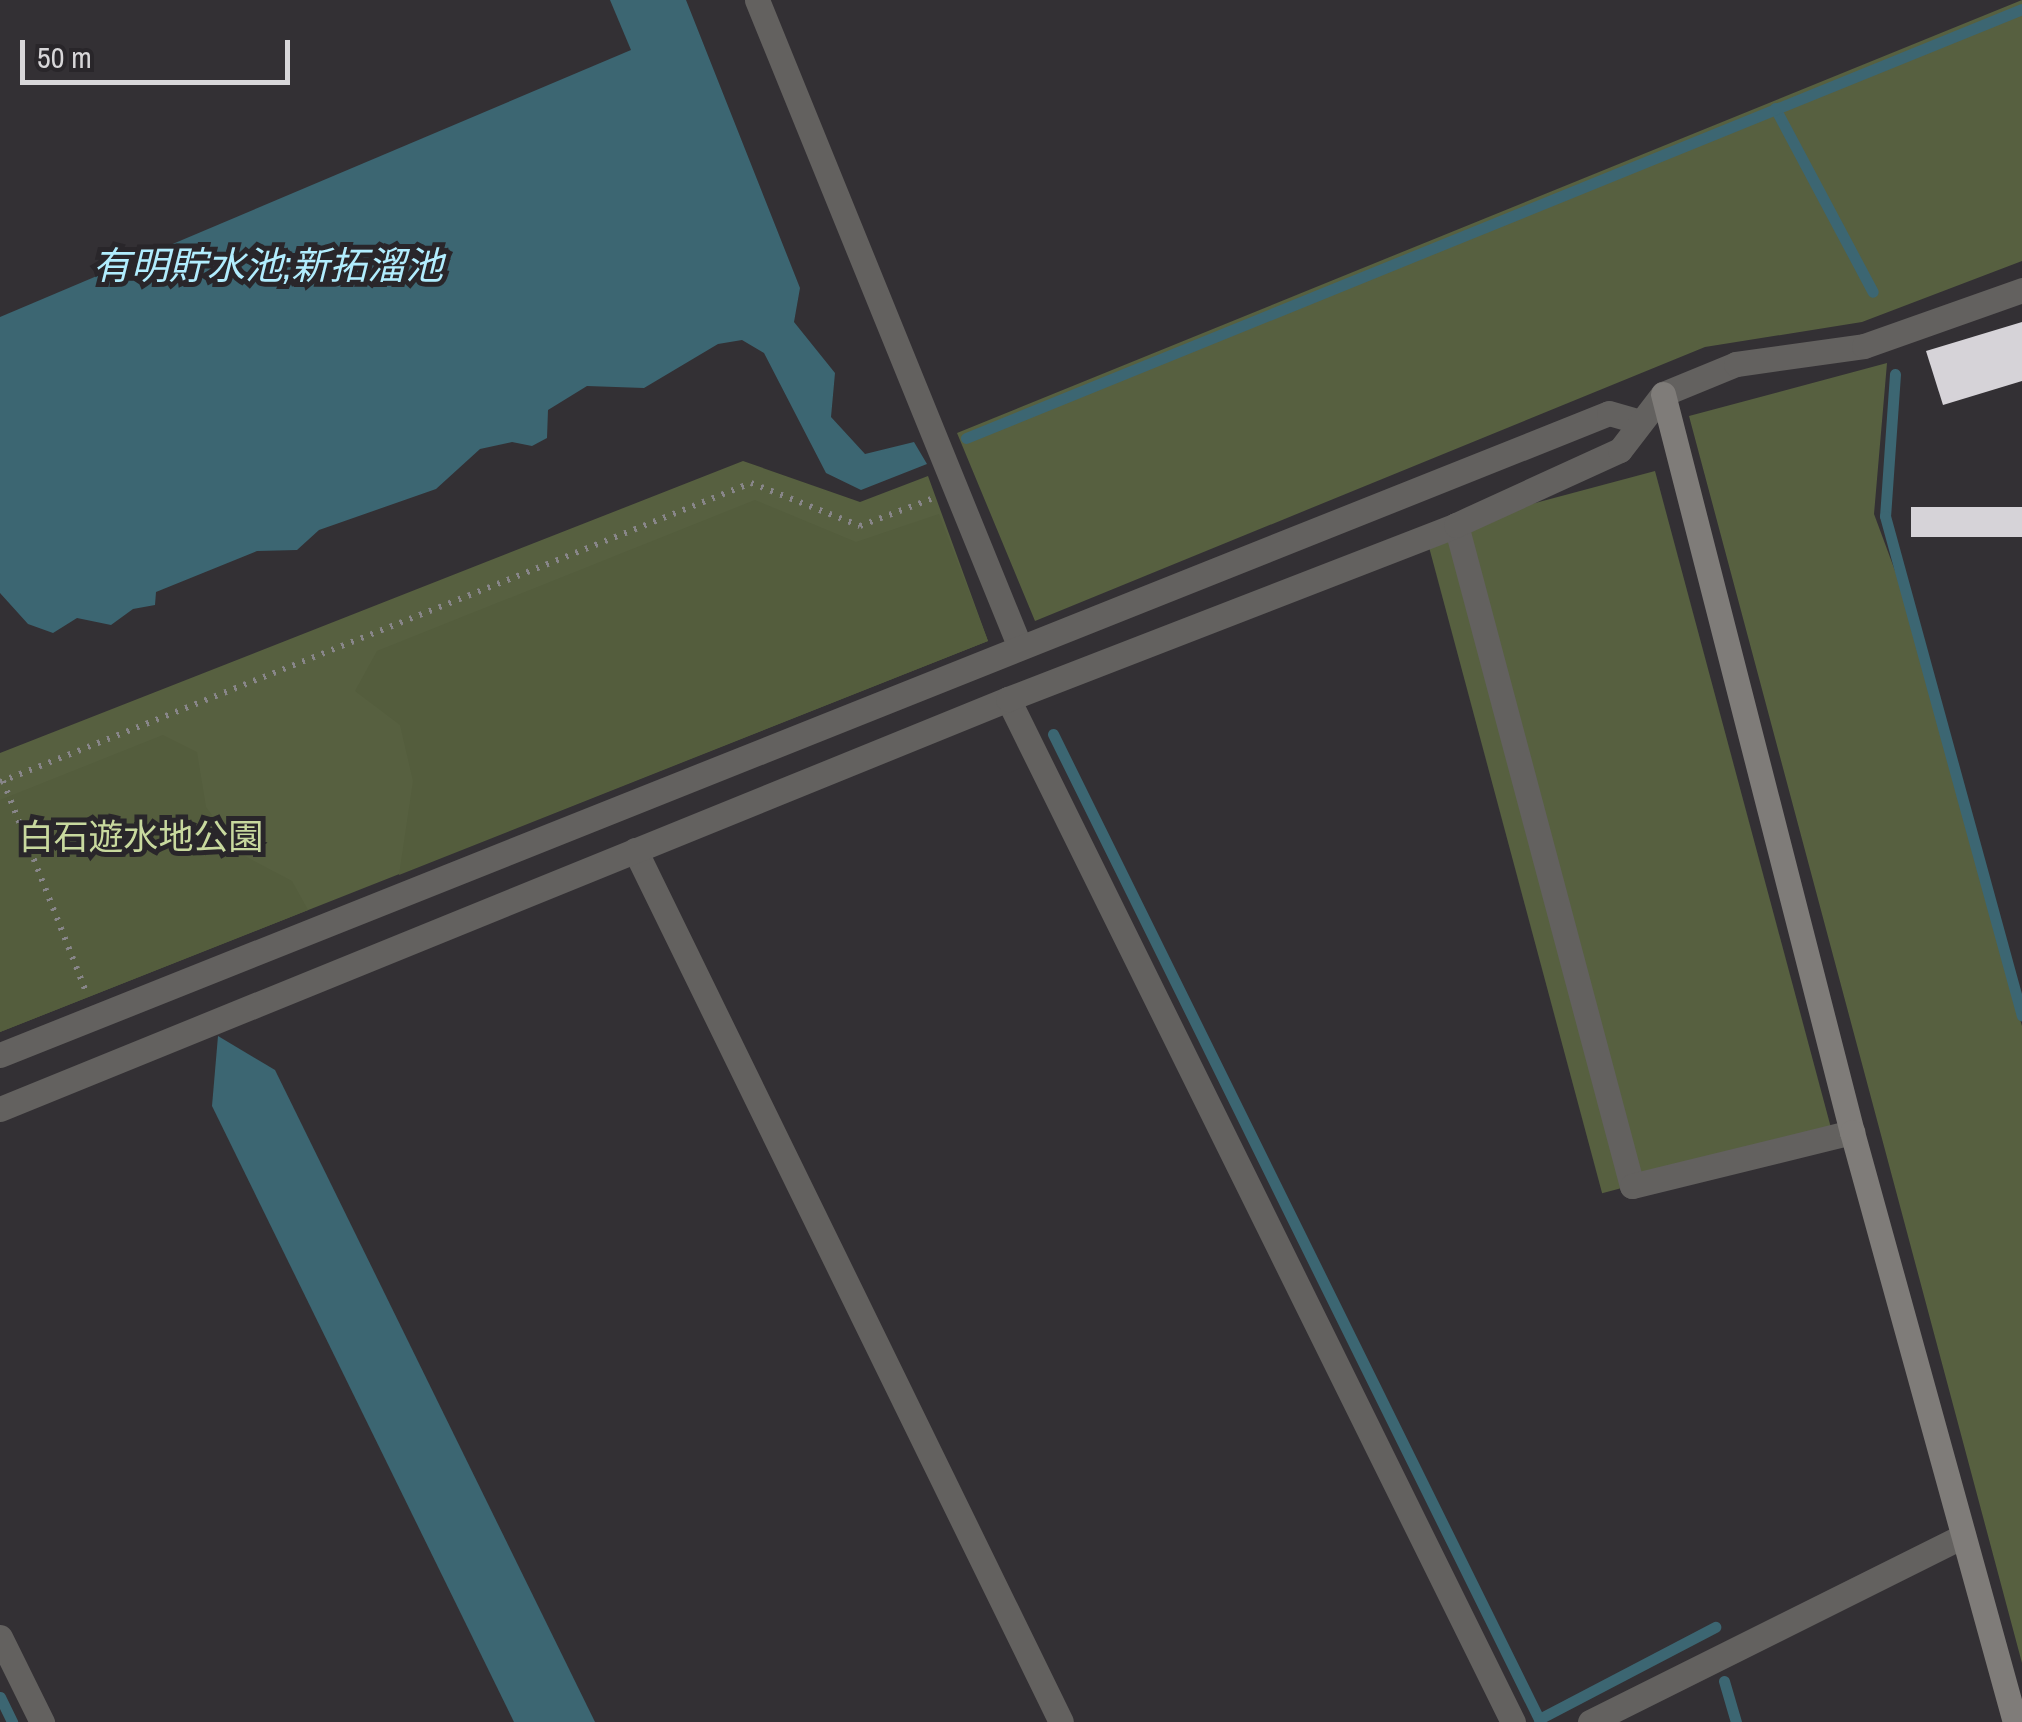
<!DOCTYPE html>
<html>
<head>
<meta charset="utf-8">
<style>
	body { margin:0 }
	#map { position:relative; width:2022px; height:1722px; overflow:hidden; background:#333034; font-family:"Archivo Narrow","Noto Sans JP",sans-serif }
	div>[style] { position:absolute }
	.green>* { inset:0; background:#576040; transform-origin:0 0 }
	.forest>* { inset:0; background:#545d3d }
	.water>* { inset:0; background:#3c6672 }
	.pier>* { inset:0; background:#333034 }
	.stream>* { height:11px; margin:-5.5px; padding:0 5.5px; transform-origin:5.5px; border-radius:5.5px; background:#3c6672 }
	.building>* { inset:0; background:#d6d3d8; transform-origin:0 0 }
	.path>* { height:6px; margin-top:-3px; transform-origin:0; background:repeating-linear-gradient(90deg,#888689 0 2.5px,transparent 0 10.5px) }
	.street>* { height:25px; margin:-12.5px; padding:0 12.5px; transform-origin:12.5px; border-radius:12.5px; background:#63615f }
	.secondary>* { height:25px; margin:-12.5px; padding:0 12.5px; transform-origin:12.5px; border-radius:12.5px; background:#7f7c79 }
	span { translate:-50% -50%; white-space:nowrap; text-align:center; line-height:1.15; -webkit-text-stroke:10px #29262a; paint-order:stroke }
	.park-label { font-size:35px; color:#c8d99e }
	.water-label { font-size:38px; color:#b1edfe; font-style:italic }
	.scale { position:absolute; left:20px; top:40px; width:270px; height:45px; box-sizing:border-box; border:5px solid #d8d7d9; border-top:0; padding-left:12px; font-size:30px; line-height:35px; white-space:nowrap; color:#d8d7d9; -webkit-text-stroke:8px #29262a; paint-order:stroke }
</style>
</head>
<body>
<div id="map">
	<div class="green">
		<i style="clip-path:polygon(2022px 0,2022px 261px,1862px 322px,1705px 347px,1035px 621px,957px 433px)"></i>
		<i style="clip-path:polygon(1887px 363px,1874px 514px,1904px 595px,2022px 1026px,2022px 1663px,1689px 416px)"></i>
		<i style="clip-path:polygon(743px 461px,860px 502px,928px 476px,988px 641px,0 1032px,0 753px)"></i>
		<i style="left:1655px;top:471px;width:684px;height:238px;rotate:75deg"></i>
	</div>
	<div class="forest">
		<i style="clip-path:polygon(755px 500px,856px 542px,939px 514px,988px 641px,399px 875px,413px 781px,400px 725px,355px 691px,377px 651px)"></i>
		<i style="clip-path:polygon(163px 735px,197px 752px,206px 807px,241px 854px,292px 881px,308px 910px,0 1032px,0 800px)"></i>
	</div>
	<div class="water">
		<i style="clip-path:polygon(0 0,686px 0,800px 288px,794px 322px,835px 373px,831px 417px,865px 454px,914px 442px,927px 464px,861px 490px,826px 473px,764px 353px,742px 340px,718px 344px,644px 388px,587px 386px,548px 410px,547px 438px,532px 446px,512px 442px,480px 449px,436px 489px,319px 530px,297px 550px,257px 551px,156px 592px,155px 605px,133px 609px,111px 625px,77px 618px,53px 633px,28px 624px,0 593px)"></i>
		<i style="clip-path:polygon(218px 1036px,275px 1070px,595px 1722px,514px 1722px,212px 1106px)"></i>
	</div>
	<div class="pier">
		<i style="clip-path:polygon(0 0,610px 0,631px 50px,0 317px)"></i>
	</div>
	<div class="stream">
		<i style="left:1775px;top:108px;width:208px;rotate:62deg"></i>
		<i style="left:1895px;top:374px;width:142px;rotate:94deg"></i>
		<i style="left:1885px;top:516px;width:518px;rotate:74.68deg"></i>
		<i style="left:966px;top:438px;width:1140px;rotate:-22.11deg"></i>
		<i style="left:1053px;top:734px;width:1098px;rotate:63.74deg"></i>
		<i style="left:1539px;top:1719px;width:199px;rotate:-27.6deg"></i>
		<i style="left:1724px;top:1681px;width:43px;rotate:73.7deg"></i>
		<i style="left:0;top:1697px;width:28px;rotate:64deg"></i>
	</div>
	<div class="building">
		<i style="clip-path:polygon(2022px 322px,2022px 381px,1943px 405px,1926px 351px)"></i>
		<i style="left:2022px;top:507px;width:30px;height:111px;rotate:90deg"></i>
	</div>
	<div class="path">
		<i style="left:3px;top:781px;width:227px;rotate:68.5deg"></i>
		<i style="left:0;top:782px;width:808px;rotate:-21.71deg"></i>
		<i style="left:751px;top:483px;width:117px;rotate:21.5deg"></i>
		<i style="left:860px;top:526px;width:76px;rotate:-20.8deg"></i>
	</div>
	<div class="street">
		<i style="left:757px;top:0;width:696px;rotate:67.89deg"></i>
		<i style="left:1456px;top:525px;width:684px;rotate:75.09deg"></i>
		<i style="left:1632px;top:1186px;width:227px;rotate:-13.8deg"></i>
		<i style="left:1008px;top:699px;width:1141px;rotate:63.73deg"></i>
		<i style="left:635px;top:850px;width:970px;rotate:63.96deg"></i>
		<i style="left:0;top:1055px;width:1732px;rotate:-21.75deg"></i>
		<i style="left:1609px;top:413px;width:29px;rotate:16deg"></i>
		<i style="left:0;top:1109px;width:1088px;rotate:-22.13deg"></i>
		<i style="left:1008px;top:699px;width:481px;rotate:-21.2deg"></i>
		<i style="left:1456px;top:525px;width:180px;rotate:-24.6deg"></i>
		<i style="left:1620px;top:450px;width:71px;rotate:-52.5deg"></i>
		<i style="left:1663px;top:394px;width:79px;rotate:-22.3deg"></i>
		<i style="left:1736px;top:364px;width:129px;rotate:-8deg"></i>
		<i style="left:1864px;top:346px;width:168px;rotate:-19.5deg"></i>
		<i style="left:0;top:1637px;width:95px;rotate:63.7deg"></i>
		<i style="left:1590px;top:1722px;width:417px;rotate:-26.5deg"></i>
	</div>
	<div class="secondary">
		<i style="left:1663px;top:394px;width:762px;rotate:75.64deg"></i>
		<i style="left:1852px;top:1132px;width:612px;rotate:74.56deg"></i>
	</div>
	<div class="park-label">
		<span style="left:141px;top:837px">白石遊水地公園</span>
	</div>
	<div class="water-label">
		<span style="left:268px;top:266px">有明貯水池;新拓溜池</span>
	</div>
	<div class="scale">50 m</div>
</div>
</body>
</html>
